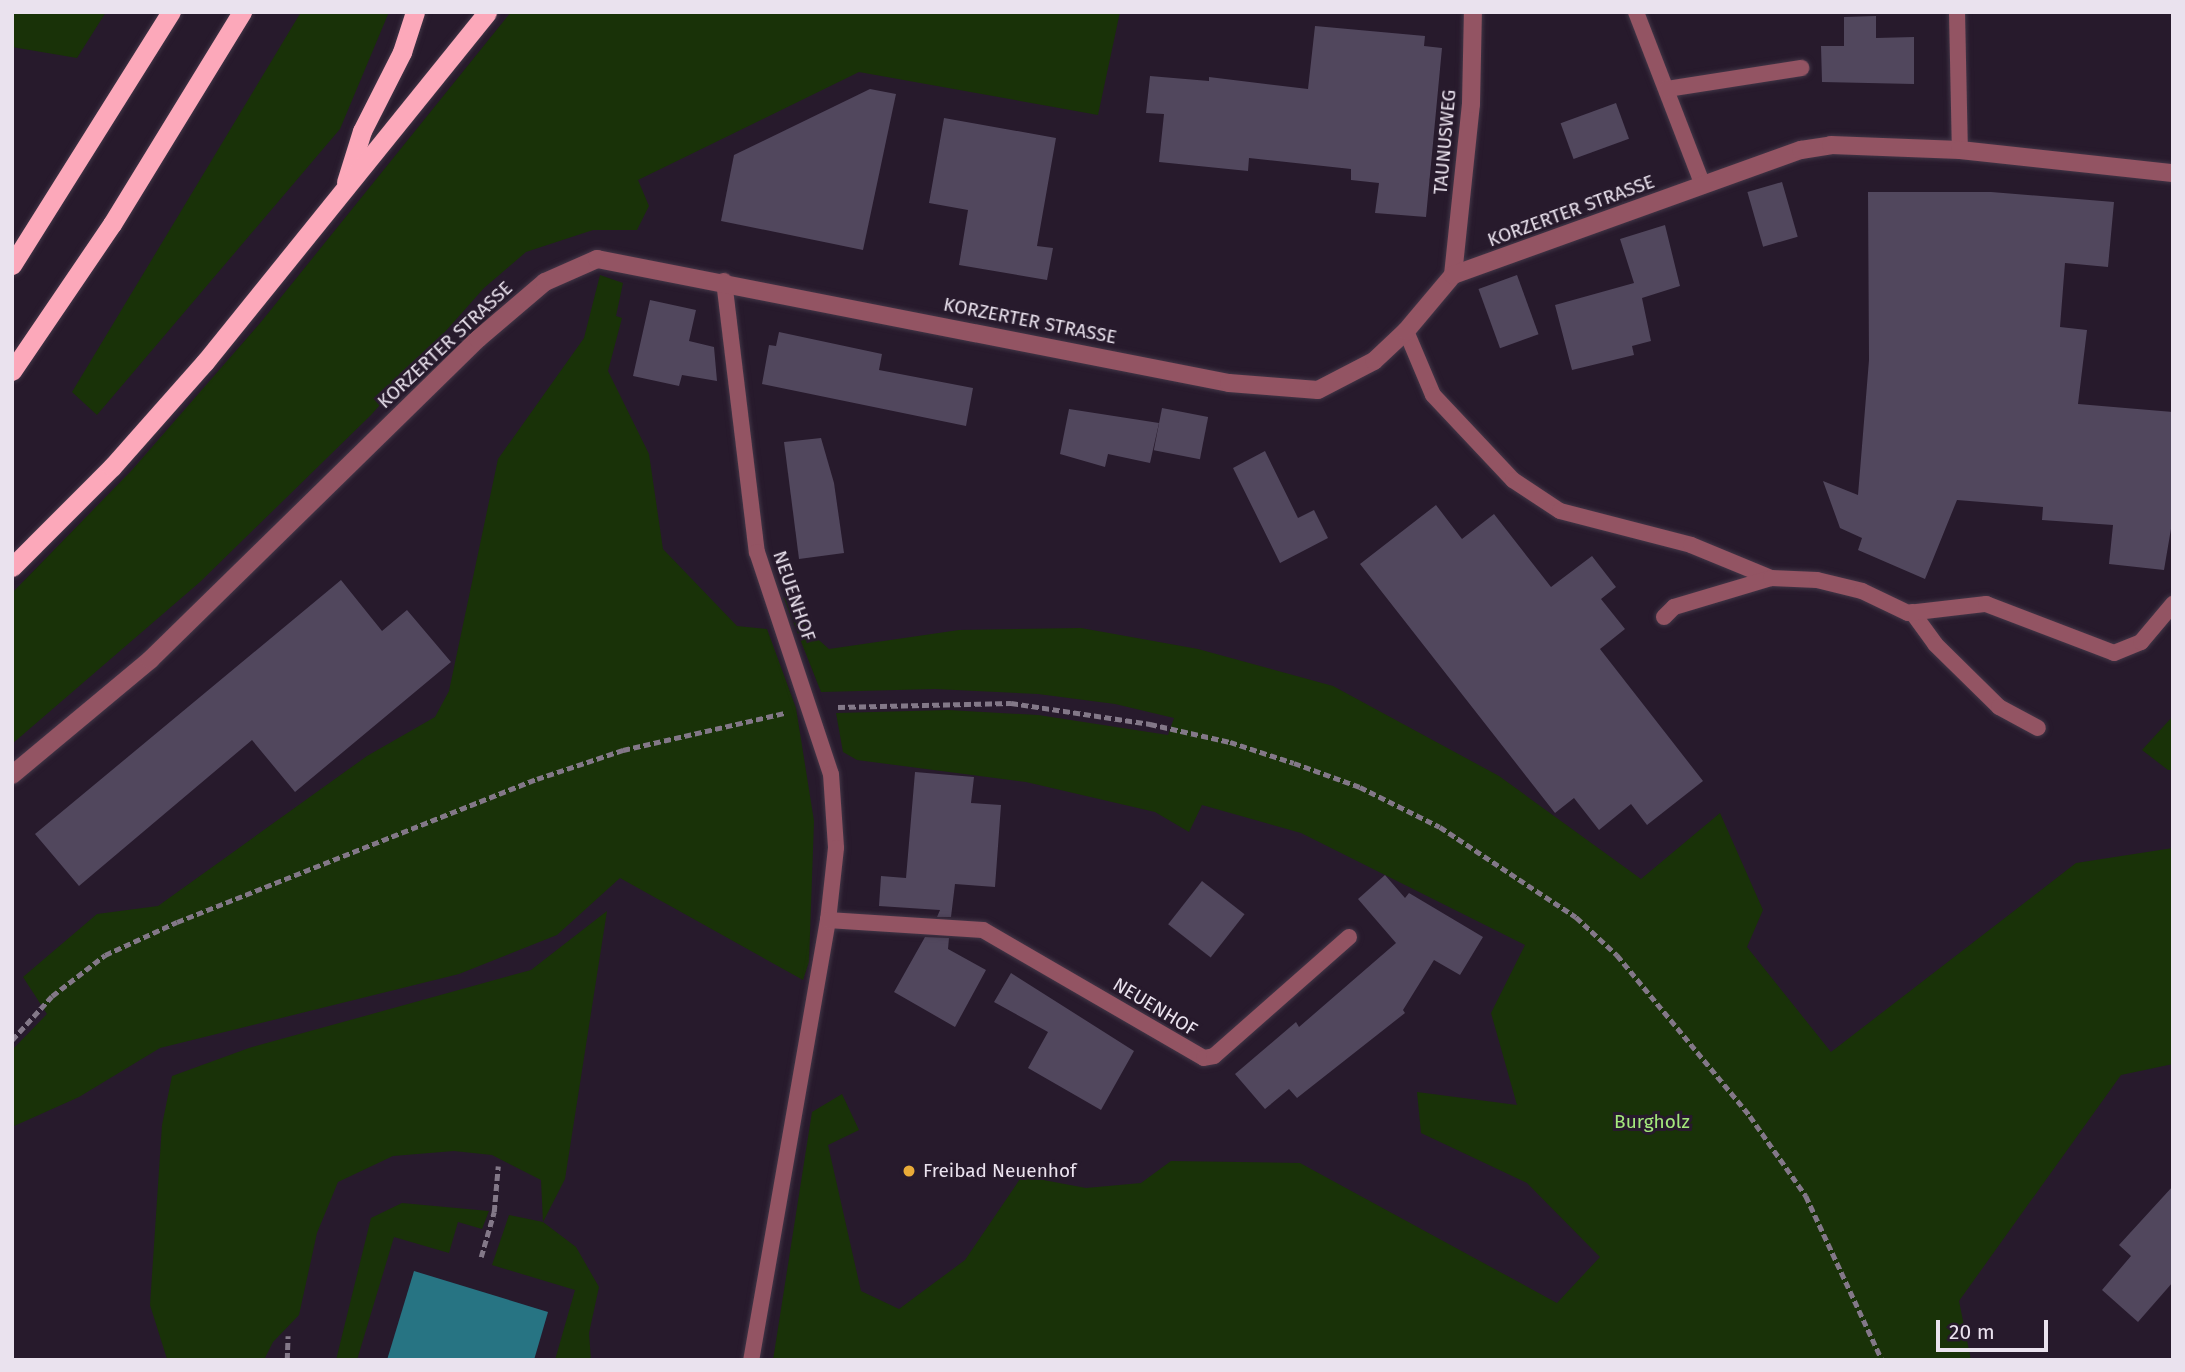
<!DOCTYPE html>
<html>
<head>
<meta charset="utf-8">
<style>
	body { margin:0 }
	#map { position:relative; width:2185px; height:1372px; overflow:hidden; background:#271a2c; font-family:"Fira Sans",sans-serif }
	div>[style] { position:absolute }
	.green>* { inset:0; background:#193208 }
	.water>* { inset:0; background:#277483 }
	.building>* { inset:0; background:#51475d; transform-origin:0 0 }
	.path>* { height:4.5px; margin-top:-2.25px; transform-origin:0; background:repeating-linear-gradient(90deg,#837888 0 7px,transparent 0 10.5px) }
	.roads { filter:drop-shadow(0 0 2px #423647) drop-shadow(0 0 2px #423647) }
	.service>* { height:16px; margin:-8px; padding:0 8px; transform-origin:8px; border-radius:8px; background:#935463 }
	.minor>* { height:18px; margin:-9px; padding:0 9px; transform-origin:9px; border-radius:9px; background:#935463 }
	.trunk>* { height:19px; margin:-9.5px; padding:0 9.5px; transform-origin:9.5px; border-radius:9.5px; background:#fca8ba }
	.dots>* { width:19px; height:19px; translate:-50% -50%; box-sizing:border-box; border:4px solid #271a2c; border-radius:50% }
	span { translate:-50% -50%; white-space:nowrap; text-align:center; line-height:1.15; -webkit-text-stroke:6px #271a2c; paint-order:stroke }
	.street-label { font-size:19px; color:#eae2ee }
	.park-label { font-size:19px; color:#a4e97c }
	.poi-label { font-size:19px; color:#eae2ee }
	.left { translate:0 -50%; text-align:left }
	.frame { position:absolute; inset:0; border:14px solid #eae2ee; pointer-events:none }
	.scale { position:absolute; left:1936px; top:1320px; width:112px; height:32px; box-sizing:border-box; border:4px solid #eae2ee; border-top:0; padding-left:9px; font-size:21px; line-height:24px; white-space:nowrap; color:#eae2ee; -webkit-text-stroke:5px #271a2c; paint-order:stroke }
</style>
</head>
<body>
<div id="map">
	<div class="green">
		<i style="clip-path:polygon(12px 12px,106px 12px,77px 58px,12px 47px)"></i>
		<i style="clip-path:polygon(301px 12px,389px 12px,340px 129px,97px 415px,72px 392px)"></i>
		<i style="clip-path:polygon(511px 12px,1120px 12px,1098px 115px,859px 72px,638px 180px,649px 206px,637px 230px,593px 230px,526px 252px,484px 288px,371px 415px,200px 582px,12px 744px,12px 593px,132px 470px,261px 322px)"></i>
		<i style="clip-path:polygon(600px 275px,623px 283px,616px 316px,622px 318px,608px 371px,649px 454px,663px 549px,737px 626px,767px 629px,796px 708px,814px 821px,809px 962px,803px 980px,620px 878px,557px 935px,459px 974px,160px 1048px,79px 1097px,12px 1127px,12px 1050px,47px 1014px,23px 977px,97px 914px,158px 906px,367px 756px,435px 717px,449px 691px,498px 459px,584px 338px)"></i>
		<i style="clip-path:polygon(783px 596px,812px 634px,829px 649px,959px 630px,1081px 628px,1198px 649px,1333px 686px,1499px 776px,1641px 879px,1720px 813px,1763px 910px,1747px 947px,1831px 1052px,2076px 863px,2173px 848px,2173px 1064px,2121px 1075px,1959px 1301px,1971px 1360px,773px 1360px,812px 1112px,842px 1094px,859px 1130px,828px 1145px,861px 1291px,899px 1309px,965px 1260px,1022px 1176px,1086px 1188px,1141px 1183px,1171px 1161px,1300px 1163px,1557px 1303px,1600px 1257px,1527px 1183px,1421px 1133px,1417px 1092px,1517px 1105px,1491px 1013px,1525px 945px,1301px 833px,1202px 805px,1189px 832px,1155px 812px,1026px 782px,857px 760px,843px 752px,836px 713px,948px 710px,1038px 715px,1168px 735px,1174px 718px,1115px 704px,1038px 694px,935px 689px,821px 692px)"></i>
		<i style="clip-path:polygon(2173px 716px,2173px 770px,2168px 770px,2142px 750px)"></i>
		<i style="clip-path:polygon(607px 911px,565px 1179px,543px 1222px,576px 1247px,599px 1287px,589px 1333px,591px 1360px,555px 1360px,575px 1290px,492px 1265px,509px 1215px,543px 1222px,541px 1180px,492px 1155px,454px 1151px,393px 1156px,338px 1182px,317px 1233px,299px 1315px,273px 1342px,264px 1360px,167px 1359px,150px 1305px,162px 1125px,172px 1076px,249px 1048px,531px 970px)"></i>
		<i style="clip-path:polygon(402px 1203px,489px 1211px,482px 1229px,458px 1222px,449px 1253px,394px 1237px,357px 1360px,336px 1360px,371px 1218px)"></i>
	</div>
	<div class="water">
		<i style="clip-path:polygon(414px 1271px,548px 1312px,534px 1360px,387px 1360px)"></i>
	</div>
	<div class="building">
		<i style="clip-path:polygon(1876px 16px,1876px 38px,1914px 37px,1914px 84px,1822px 82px,1821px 46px,1844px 46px,1844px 17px)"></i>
		<i style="clip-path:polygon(1315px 26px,1425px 36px,1424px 46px,1442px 48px,1426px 217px,1375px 213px,1379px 183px,1351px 180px,1351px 169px,1249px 158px,1248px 171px,1159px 162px,1164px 114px,1146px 113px,1150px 76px,1209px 81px,1209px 77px,1308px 89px)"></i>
		<i style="clip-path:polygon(870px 89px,896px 94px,863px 250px,721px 221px,734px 155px)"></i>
		<i style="left:1616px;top:103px;width:38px;height:59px;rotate:70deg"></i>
		<i style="clip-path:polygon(944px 118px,1056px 138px,1037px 246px,1053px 248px,1047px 280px,959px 265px,968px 210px,929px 203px)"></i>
		<i style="left:1782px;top:182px;width:57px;height:36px;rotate:74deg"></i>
		<i style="clip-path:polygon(1868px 192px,1991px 192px,2114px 202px,2108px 267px,2065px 263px,2060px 327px,2087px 330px,2078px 404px,2173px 412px,2173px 517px,2164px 570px,2109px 564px,2113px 525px,2042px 520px,2043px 507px,1957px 500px,1925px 579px,1858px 550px,1862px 538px,1840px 528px,1823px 481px,1858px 495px,1869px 360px)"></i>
		<i style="clip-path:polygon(1665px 225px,1680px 286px,1642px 298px,1651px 341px,1632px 346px,1634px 355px,1572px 370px,1555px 305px,1634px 283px,1620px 239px)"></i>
		<i style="left:1517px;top:275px;width:63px;height:41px;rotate:70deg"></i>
		<i style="clip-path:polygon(650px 300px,696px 310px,689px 341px,714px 347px,717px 381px,682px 375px,679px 386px,633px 376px)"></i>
		<i style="clip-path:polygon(779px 332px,882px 354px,879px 370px,973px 388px,966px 426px,762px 384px,769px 345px,776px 346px)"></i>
		<i style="left:1162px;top:408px;width:47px;height:43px;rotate:11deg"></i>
		<i style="clip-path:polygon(1069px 409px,1159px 423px,1150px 463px,1108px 454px,1105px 467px,1060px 454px)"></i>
		<i style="clip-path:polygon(821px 438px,834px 483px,844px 553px,799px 559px,784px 442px)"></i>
		<i style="clip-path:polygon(1265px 451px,1298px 518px,1314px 510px,1328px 538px,1280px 563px,1233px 468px)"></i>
		<i style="clip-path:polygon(1436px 505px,1462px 539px,1494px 514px,1551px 587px,1592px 556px,1616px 587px,1601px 599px,1625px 629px,1600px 649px,1703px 781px,1647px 825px,1631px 804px,1599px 830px,1574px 798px,1555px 813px,1360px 564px)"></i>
		<i style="clip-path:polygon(341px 580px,382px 631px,407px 610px,451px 662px,295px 792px,252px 740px,79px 886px,35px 834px)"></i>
		<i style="clip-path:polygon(915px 772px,974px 777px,971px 803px,1001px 805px,995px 887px,955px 884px,951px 917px,937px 917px,940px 910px,879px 906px,881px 876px,906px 878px)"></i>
		<i style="clip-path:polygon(1385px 875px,1405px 898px,1409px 893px,1483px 937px,1460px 975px,1434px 960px,1403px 1010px,1405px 1013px,1297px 1098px,1289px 1089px,1265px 1109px,1235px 1074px,1296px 1022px,1299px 1027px,1396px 943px,1358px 899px)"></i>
		<i style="left:1202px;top:881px;width:54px;height:55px;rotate:38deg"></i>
		<i style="clip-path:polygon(925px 937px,949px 938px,948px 949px,986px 970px,955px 1027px,894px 992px)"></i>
		<i style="clip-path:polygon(1011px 973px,1134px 1051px,1101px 1110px,1028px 1068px,1048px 1032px,994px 1002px)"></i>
		<i style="clip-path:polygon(2173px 1186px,2173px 1282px,2138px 1322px,2102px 1290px,2131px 1256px,2119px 1245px)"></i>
	</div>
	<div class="path">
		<i style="left:838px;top:707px;width:173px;rotate:-1.3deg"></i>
		<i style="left:1011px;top:703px;width:141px;rotate:8.6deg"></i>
		<i style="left:1150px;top:724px;width:82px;rotate:12.7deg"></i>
		<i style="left:1230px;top:742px;width:67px;rotate:18.2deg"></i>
		<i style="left:1294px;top:763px;width:70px;rotate:20deg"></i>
		<i style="left:1360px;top:787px;width:89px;rotate:26.6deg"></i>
		<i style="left:1440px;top:827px;width:163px;rotate:33.5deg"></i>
		<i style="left:1576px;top:917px;width:56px;rotate:42.8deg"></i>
		<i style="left:1617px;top:955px;width:209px;rotate:50.4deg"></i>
		<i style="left:1750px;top:1116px;width:98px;rotate:55deg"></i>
		<i style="left:1806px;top:1196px;width:181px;rotate:65.1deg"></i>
		<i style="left:12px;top:1040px;width:59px;rotate:-47.7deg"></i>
		<i style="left:52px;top:996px;width:67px;rotate:-37.7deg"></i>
		<i style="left:105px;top:955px;width:79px;rotate:-24.6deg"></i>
		<i style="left:177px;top:922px;width:387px;rotate:-21.7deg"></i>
		<i style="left:537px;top:779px;width:91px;rotate:-18.6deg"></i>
		<i style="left:623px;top:750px;width:165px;rotate:-12.9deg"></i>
		<i style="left:481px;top:1257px;width:47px;rotate:-73.9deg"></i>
		<i style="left:494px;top:1212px;width:46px;rotate:-85deg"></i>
		<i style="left:287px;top:1360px;width:24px;rotate:-88deg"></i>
	</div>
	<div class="roads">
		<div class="service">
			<i style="left:1636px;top:12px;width:186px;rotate:68.9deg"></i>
			<i style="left:1957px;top:12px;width:138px;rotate:88.8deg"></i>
			<i style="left:1667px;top:89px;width:136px;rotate:-8.9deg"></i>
			<i style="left:724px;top:281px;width:273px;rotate:83.1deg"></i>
			<i style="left:757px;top:552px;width:234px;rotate:71.6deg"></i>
			<i style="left:831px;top:774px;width:74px;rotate:86.1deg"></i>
			<i style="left:836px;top:848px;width:72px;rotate:96.3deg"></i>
			<i style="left:828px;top:920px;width:447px;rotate:99.9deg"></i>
			<i style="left:1406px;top:331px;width:69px;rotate:67.1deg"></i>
			<i style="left:1433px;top:395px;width:117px;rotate:46.7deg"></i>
			<i style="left:1513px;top:480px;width:56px;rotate:33.4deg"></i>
			<i style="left:1560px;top:511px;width:135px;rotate:14.5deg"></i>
			<i style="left:1691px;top:545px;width:87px;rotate:22.4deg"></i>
			<i style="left:1912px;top:612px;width:39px;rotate:54deg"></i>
			<i style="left:1935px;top:644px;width:90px;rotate:44.5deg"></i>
			<i style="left:1999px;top:707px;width:44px;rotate:28.3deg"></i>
			<i style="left:1664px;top:617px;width:14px;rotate:-45deg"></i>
			<i style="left:1674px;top:607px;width:101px;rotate:-16.6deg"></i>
			<i style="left:1771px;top:578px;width:46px;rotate:2.5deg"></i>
			<i style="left:1817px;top:580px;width:46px;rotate:13.7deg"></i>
			<i style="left:1862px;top:591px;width:51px;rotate:25.6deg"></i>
			<i style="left:1908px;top:613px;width:79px;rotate:-6.6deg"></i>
			<i style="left:1986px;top:604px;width:137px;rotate:20.9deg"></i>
			<i style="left:2114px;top:653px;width:29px;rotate:-22deg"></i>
			<i style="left:2141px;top:642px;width:50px;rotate:-49.9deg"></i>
			<i style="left:828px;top:920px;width:155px;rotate:3.7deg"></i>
			<i style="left:983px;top:930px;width:255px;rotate:30.1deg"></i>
			<i style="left:1204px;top:1058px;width:10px;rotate:-11deg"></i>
			<i style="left:1214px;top:1056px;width:180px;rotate:-41.4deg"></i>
		</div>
		<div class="minor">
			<i style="left:1453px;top:275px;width:172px;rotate:-84deg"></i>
			<i style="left:1471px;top:104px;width:92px;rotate:-88.8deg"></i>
			<i style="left:12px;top:775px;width:180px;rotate:-39.8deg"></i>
			<i style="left:150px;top:660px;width:459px;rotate:-44.4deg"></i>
			<i style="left:478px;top:339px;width:88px;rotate:-40.4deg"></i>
			<i style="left:545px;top:282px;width:57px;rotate:-23.9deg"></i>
			<i style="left:597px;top:259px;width:644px;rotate:11.1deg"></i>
			<i style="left:1229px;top:383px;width:89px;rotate:4.5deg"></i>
			<i style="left:1318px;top:390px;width:63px;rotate:-27.4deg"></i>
			<i style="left:1374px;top:361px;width:44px;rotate:-43.2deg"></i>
			<i style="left:1406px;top:331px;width:73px;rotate:-50deg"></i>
			<i style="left:1453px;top:275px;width:370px;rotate:-19.8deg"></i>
			<i style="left:1801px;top:150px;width:30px;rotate:-9deg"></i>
			<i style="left:1831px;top:145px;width:129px;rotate:2.2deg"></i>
			<i style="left:1960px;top:150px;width:214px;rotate:6.2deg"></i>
		</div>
		<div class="trunk">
			<i style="left:346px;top:182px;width:53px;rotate:-72.6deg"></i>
			<i style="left:362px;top:131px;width:89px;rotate:-63.1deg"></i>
			<i style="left:402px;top:52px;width:42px;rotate:-72deg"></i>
			<i style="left:12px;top:265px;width:299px;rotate:-57.9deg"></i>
			<i style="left:12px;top:371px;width:178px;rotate:-55.8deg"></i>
			<i style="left:112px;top:224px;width:249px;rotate:-58.5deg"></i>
			<i style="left:12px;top:567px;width:141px;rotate:-45deg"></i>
			<i style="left:112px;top:467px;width:140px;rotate:-48.5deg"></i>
			<i style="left:205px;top:362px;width:449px;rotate:-51.1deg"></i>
		</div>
	</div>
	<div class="dots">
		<i style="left:909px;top:1171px;background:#e9ab38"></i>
	</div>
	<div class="street-label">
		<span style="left:1445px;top:142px;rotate:-85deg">TAUNUSWEG</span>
		<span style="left:1571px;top:211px;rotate:-20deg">KORZERTER STRASSE</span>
		<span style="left:1030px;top:321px;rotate:11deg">KORZERTER STRASSE</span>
		<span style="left:445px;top:345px;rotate:-43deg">KORZERTER STRASSE</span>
		<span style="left:794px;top:596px;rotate:71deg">NEUENHOF</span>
		<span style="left:1155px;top:1007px;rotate:31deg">NEUENHOF</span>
	</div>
	<div class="park-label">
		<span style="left:1652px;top:1122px">Burgholz</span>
	</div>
	<div class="poi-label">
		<span class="left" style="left:923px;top:1171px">Freibad Neuenhof</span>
	</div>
	<div class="frame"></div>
	<div class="scale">20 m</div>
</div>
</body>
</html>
